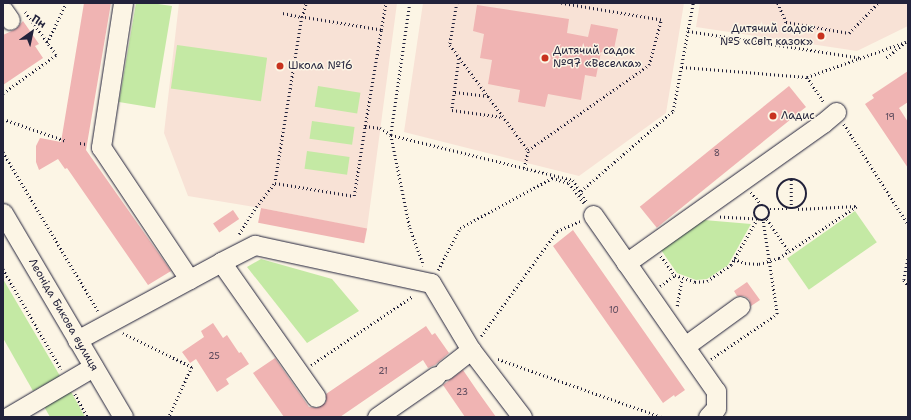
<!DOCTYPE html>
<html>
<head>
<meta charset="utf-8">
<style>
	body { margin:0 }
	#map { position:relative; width:911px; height:420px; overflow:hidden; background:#fcf5e5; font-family:"Shantell Sans",sans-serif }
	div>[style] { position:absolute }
	.built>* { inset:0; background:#f8e2d6 }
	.green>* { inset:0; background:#c4e9a4; transform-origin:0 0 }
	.building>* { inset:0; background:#f0b4b3; transform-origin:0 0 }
	.path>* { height:2.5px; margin-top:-1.25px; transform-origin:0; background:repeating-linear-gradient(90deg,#22223b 0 1px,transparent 0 4px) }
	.path>.ring { margin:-1.25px; padding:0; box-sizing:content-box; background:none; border:2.5px solid #22223b; border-radius:50% }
	.roads { filter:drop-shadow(0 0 1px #22223b) drop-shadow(0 0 1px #22223b) }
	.minor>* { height:19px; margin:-9.5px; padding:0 9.5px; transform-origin:9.5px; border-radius:9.5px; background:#fcf5e5 }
	.dots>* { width:11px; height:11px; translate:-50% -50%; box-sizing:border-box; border:2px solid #fcf5e5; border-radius:50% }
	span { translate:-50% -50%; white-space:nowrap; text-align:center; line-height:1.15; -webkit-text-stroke:3px #fcf5e5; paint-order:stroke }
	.number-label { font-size:9px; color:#564659 }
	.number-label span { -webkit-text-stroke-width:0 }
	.poi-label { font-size:11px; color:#22223b }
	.right { translate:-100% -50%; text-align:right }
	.left { translate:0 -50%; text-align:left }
	.street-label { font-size:11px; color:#22223b }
	.frame { position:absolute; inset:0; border:4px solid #22223b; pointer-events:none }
	.north { position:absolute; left:12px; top:12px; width:40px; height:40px; -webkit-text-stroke:3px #fcf5e5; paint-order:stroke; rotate:33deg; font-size:11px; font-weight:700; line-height:16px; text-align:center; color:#22223b }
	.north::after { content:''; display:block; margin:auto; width:14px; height:18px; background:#22223b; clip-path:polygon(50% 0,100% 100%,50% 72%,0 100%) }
</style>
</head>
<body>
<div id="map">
	<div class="built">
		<i style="clip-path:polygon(179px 3px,397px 3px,367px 229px,261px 208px,188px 196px,164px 133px)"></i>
		<i style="clip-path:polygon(423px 3px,684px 3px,666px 113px,579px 176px,404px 132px)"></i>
		<i style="clip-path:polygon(700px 3px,908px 3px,908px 26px,857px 51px,696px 27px)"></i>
	</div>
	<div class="green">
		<i style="clip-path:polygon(136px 3px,151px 3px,172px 6px,155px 108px,119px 102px)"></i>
		<i style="left:177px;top:45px;width:91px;height:44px;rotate:8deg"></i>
		<i style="left:318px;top:86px;width:43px;height:21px;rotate:9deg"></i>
		<i style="left:312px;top:121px;width:43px;height:18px;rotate:8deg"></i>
		<i style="left:307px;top:151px;width:43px;height:18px;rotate:8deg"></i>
		<i style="left:855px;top:211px;width:38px;height:83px;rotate:55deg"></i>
		<i style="clip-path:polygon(692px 219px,751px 224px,728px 265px,707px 279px,696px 280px,677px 273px,657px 244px)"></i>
		<i style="clip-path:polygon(261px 259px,332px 279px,359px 311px,307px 343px,247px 267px)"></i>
		<i style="clip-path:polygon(3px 279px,60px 376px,33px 391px,3px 338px)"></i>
		<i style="clip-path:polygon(69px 388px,85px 417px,50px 417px,42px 403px)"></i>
	</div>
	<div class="building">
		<i style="clip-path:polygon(84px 3px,111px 3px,86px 150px,171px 271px,148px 285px,67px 168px,65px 169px,58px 159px,39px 170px,36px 162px,36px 146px,40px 138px,61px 142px)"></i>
		<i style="clip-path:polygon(477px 5px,569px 19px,567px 33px,588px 37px,591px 24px,618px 29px,613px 54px,601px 52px,596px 77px,585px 75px,581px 100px,548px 94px,545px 107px,518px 102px,520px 90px,488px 84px,492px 60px,480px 58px,484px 34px,473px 31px)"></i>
		<i style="clip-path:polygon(23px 21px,39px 44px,35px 46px,43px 58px,3px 85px,3px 35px,16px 29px)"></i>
		<i style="clip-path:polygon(908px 71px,908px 102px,899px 108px,908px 122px,908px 168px,865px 104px,874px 98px,872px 95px)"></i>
		<i style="left:789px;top:86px;width:27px;height:192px;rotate:51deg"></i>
		<i style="left:261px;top:208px;width:108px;height:15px;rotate:11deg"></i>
		<i style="left:233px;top:210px;width:11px;height:24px;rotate:56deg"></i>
		<i style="clip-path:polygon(573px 230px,685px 390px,675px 397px,674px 395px,663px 403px,553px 246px)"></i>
		<i style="clip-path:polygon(747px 282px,760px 300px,751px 306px,749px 299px,744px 296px,737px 296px,734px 291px)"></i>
		<i style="clip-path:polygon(213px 323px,223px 338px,227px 335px,239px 353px,241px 352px,249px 364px,226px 379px,229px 384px,217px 392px,196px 359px,190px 363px,182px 352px,204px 337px,201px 331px)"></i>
		<i style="clip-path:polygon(426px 326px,432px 335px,435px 333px,449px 353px,435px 365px,428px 368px,423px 360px,340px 417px,284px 417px,253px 373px,275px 358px,309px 407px,317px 408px,326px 402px,326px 394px)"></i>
		<i style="clip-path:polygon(463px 370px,476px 389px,496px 417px,465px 417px,443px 385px)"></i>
	</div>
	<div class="path">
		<i style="left:410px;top:3px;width:133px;rotate:98.2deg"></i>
		<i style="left:391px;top:135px;width:95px;rotate:78.5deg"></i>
		<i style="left:410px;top:228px;width:40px;rotate:69.8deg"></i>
		<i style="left:457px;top:3px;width:43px;rotate:99.5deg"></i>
		<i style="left:450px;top:45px;width:131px;rotate:53.4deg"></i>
		<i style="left:528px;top:150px;width:148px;rotate:-35.1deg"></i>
		<i style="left:649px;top:65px;width:47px;rotate:-75.1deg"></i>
		<i style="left:661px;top:20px;width:101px;rotate:-170.4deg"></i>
		<i style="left:778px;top:3px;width:21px;rotate:67deg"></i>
		<i style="left:786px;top:22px;width:64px;rotate:9.9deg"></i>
		<i style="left:849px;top:33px;width:42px;rotate:-46deg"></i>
		<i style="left:283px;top:13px;width:19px;rotate:12deg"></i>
		<i style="left:302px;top:17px;width:15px;rotate:-74deg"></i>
		<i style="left:381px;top:30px;width:80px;rotate:-170.7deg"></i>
		<i style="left:302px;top:17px;width:168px;rotate:99.2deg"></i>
		<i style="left:275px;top:183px;width:80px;rotate:9.3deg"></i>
		<i style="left:354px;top:196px;width:71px;rotate:-81.1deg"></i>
		<i style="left:365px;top:126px;width:97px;rotate:-80.5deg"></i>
		<i style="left:381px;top:30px;width:27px;rotate:-80deg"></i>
		<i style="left:688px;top:31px;width:176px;rotate:8.8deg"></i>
		<i style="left:47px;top:43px;width:44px;rotate:-64.6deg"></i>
		<i style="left:459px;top:59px;width:51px;rotate:97.8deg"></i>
		<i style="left:452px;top:110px;width:51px;rotate:7.8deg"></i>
		<i style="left:682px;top:67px;width:125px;rotate:4.6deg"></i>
		<i style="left:807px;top:77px;width:30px;rotate:56deg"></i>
		<i style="left:807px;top:77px;width:105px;rotate:-19.5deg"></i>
		<i style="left:906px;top:42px;width:26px;rotate:140deg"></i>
		<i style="left:455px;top:92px;width:33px;rotate:7deg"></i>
		<i style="left:3px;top:93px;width:65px;rotate:-35.6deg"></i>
		<i style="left:56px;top:55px;width:53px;rotate:-125.8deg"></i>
		<i style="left:3px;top:119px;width:67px;rotate:19.2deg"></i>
		<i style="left:844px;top:124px;width:119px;rotate:57.4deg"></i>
		<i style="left:365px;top:126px;width:15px;rotate:8deg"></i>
		<i style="left:380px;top:128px;width:13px;rotate:32deg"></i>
		<i style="left:391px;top:135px;width:187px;rotate:13.9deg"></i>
		<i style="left:573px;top:180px;width:26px;rotate:58deg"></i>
		<i style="left:80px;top:143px;width:6px;rotate:9deg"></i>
		<i style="left:3px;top:152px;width:185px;rotate:59.1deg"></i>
		<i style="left:524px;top:168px;width:18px;rotate:-77deg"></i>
		<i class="ring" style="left:777px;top:179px;width:27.5px;height:27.5px"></i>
		<i style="left:581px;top:191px;width:122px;rotate:-41deg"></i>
		<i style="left:673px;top:111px;width:110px;rotate:-79.5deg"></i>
		<i style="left:751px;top:192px;width:16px;rotate:50deg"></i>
		<i class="ring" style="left:754px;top:205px;width:13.5px;height:13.5px"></i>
		<i style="left:770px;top:209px;width:17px"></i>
		<i style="left:791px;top:209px;width:30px;rotate:-90deg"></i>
		<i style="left:798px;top:209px;width:59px;rotate:-2.9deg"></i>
		<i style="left:767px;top:219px;width:40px;rotate:56deg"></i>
		<i style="left:239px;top:234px;width:32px;rotate:-58deg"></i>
		<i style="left:256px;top:207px;width:31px;rotate:-52deg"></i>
		<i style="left:661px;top:256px;width:24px;rotate:54deg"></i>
		<i style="left:675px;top:275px;width:21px;rotate:19deg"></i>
		<i style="left:695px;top:282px;width:12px;rotate:-5deg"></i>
		<i style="left:707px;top:281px;width:29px;rotate:-34deg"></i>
		<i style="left:731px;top:265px;width:53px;rotate:-60.5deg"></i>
		<i style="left:757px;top:219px;width:39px;rotate:-177deg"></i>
		<i style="left:734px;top:259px;width:12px;rotate:20deg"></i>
		<i style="left:745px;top:263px;width:14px;rotate:4deg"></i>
		<i style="left:759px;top:264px;width:21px;rotate:-17deg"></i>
		<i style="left:779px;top:258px;width:94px;rotate:-33.7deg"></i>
		<i style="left:908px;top:259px;width:21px;rotate:101deg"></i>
		<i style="left:904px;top:280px;width:7px;rotate:56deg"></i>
		<i style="left:3px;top:269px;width:116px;rotate:59.9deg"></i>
		<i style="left:438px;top:270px;width:47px;rotate:-62.4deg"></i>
		<i style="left:460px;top:228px;width:105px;rotate:-28.5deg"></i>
		<i style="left:552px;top:178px;width:18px;rotate:16deg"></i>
		<i style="left:569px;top:183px;width:25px;rotate:53deg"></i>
		<i style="left:660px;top:286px;width:19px;rotate:-36deg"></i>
		<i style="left:677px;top:306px;width:27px;rotate:-80deg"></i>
		<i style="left:123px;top:333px;width:77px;rotate:26.2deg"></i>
		<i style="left:192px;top:367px;width:55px;rotate:114.7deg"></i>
		<i style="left:481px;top:336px;width:130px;rotate:-54.1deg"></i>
		<i style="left:557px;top:231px;width:25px;rotate:-23deg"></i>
		<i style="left:498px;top:359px;width:174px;rotate:19.5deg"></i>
		<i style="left:711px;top:359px;width:80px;rotate:-34.3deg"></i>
		<i style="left:777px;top:314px;width:94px;rotate:-98.6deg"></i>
		<i style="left:311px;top:365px;width:123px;rotate:-34.1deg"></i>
		<i style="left:75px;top:394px;width:26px;rotate:61deg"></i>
	</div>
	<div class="roads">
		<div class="minor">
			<i style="left:123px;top:3px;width:146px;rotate:98.7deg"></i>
			<i style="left:101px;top:147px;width:159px;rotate:56.3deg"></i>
			<i style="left:3px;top:10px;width:12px;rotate:55deg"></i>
			<i style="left:3px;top:213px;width:237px;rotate:59.5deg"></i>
			<i style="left:593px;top:215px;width:215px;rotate:55.1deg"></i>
			<i style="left:716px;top:391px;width:17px;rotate:90deg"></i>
			<i style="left:716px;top:408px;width:12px;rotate:132deg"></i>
			<i style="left:221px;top:262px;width:38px;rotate:-27deg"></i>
			<i style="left:255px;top:245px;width:180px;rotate:12.2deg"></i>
			<i style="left:431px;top:283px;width:78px;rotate:59.2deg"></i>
			<i style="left:471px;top:350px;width:84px;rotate:52.7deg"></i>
			<i style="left:626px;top:263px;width:242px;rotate:-35.4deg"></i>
			<i style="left:823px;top:123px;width:17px;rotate:-40deg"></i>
			<i style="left:77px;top:340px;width:164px;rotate:-28.4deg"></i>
			<i style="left:221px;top:262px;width:165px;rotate:54.9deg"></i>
			<i style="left:685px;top:346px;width:68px;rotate:-36deg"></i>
			<i style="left:445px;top:370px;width:33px;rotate:-38deg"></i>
			<i style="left:8px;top:417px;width:99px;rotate:-30.5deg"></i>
			<i style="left:377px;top:417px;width:72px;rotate:-34.8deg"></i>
		</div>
	</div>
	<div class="dots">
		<i style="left:821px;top:36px;background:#c8321e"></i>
		<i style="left:545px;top:58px;background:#c8321e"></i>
		<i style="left:280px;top:66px;background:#c8321e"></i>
		<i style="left:773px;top:116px;background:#c8321e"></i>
	</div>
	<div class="number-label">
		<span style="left:890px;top:117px">19</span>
		<span style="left:717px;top:153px">8</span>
		<span style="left:614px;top:310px">10</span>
		<span style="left:214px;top:356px">25</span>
		<span style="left:383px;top:371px">21</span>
		<span style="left:462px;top:392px">23</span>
	</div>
	<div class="poi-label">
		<span class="right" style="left:813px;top:36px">Дитячий садок<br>№5 «Світ казок»</span>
		<span class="left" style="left:553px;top:58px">Дитячий садок<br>№97 «Веселка»</span>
		<span class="left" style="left:288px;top:66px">Школа №16</span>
		<span class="left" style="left:781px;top:116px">Ладис</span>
	</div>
	<div class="street-label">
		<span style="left:63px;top:315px;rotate:60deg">Леоніда Бикова вулиця</span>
	</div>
	<div class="frame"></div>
	<div class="north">Пн</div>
</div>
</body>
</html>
